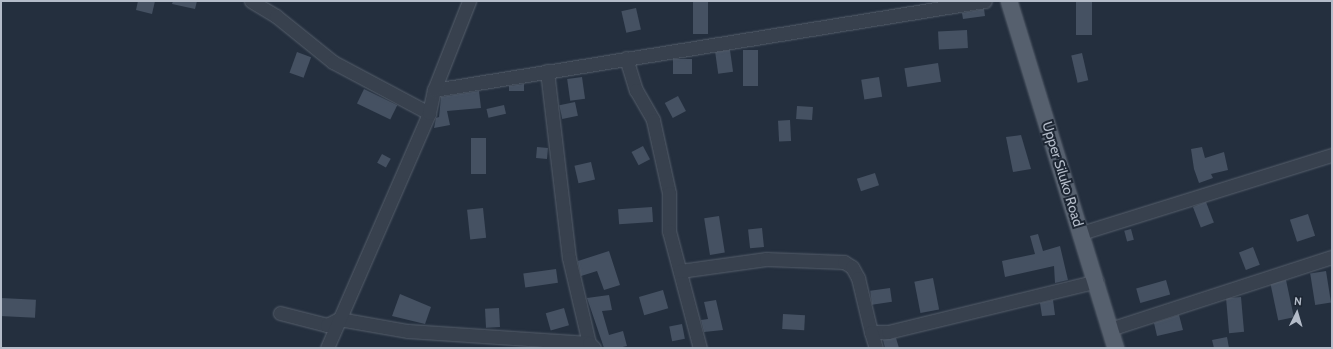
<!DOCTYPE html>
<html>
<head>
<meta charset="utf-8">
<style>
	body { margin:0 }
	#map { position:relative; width:1333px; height:349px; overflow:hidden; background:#242f3e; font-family:Cabin,sans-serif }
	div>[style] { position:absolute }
	.building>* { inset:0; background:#455162; transform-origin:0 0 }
	.roads { filter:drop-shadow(0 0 1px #565f6c) drop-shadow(0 0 1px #565f6c) }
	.minor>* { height:13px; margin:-6.5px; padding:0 6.5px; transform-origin:6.5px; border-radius:6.5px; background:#38414e }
	.major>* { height:16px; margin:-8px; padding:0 8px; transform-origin:8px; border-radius:8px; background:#56606e }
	span { translate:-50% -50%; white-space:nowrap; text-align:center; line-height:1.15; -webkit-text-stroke:4px #1d2633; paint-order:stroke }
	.street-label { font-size:14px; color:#b4bcc9 }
	.frame { position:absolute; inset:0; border:2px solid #b4bcc9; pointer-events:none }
	.north { position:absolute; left:1277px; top:293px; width:40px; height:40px; -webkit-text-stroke:3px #1d2633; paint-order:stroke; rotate:5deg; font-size:11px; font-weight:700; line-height:16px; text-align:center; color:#b4bcc9 }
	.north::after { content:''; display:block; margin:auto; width:14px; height:18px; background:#b4bcc9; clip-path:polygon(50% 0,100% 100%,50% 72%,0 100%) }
</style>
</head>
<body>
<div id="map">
	<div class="building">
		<i style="clip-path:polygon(138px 1px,155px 1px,152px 14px,136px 10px)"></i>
		<i style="clip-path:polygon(173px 1px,197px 1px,195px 9px,172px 4px)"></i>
		<i style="left:693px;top:1px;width:15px;height:33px"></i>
		<i style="left:1076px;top:1px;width:16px;height:34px"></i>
		<i style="left:636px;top:8px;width:22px;height:15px;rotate:77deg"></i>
		<i style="clip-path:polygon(984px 9px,985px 16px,963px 19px,962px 13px)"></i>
		<i style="left:967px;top:30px;width:18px;height:29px;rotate:87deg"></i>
		<i style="left:730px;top:50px;width:22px;height:15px;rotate:82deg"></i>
		<i style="left:743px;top:50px;width:15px;height:36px"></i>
		<i style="left:297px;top:52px;width:15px;height:22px;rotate:20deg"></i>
		<i style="left:1082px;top:53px;width:28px;height:11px;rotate:77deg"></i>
		<i style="left:692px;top:59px;width:15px;height:19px;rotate:90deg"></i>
		<i style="left:938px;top:63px;width:19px;height:34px;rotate:81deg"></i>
		<i style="left:582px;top:77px;width:22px;height:15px;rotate:82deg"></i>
		<i style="left:879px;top:77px;width:20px;height:18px;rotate:81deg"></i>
		<i style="clip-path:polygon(524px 84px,524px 91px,509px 91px,509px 86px)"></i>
		<i style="left:364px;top:89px;width:37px;height:16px;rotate:26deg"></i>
		<i style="clip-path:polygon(479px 91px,481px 108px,447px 111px,450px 125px,434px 128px,436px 118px,439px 117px,441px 97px)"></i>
		<i style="left:678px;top:96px;width:17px;height:15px;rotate:62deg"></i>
		<i style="left:575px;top:102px;width:14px;height:16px;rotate:78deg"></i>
		<i style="left:504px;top:105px;width:9px;height:18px;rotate:77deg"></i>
		<i style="left:797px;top:106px;width:16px;height:13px;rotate:4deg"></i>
		<i style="left:790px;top:120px;width:21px;height:12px;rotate:87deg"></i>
		<i style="clip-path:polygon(1021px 135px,1031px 169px,1013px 172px,1006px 137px)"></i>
		<i style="left:471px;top:138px;width:15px;height:36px"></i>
		<i style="left:643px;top:146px;width:15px;height:13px;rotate:62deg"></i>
		<i style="left:537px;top:147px;width:11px;height:11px;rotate:5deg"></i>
		<i style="clip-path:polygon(1202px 147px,1205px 158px,1224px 152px,1228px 170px,1211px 174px,1213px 178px,1199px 183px,1194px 169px,1191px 149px)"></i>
		<i style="left:382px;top:154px;width:10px;height:10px;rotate:29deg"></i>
		<i style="left:591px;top:162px;width:18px;height:17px;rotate:77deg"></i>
		<i style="left:875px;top:173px;width:13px;height:19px;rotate:72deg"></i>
		<i style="left:1206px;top:202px;width:22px;height:14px;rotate:69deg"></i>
		<i style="left:652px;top:207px;width:15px;height:34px;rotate:86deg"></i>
		<i style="left:483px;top:208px;width:30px;height:16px;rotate:84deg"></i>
		<i style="left:1308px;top:214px;width:23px;height:19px;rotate:72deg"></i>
		<i style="left:719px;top:216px;width:37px;height:15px;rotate:81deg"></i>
		<i style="left:762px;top:228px;width:19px;height:14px;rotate:84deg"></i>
		<i style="left:1131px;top:229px;width:11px;height:7px;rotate:75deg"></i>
		<i style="clip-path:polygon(1038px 234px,1043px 251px,1060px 246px,1068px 280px,1055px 283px,1054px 266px,1005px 277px,1002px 261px,1035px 254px,1030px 236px)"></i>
		<i style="left:1253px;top:247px;width:19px;height:15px;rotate:69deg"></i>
		<i style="clip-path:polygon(609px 251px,620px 285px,604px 290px,597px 271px,581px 276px,578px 261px)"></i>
		<i style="left:556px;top:269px;width:14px;height:33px;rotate:82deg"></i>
		<i style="left:1326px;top:271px;width:32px;height:16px;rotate:81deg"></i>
		<i style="left:933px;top:278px;width:32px;height:19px;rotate:79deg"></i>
		<i style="left:1166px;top:280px;width:15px;height:31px;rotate:74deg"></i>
		<i style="left:1286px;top:280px;width:38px;height:16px;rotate:78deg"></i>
		<i style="left:890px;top:288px;width:14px;height:20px;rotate:82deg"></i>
		<i style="left:663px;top:290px;width:19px;height:25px;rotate:74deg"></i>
		<i style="clip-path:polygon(400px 294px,431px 307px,425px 324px,392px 316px)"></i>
		<i style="clip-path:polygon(609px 295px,612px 310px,602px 311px,609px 335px,623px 331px,627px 346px,618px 348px,604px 348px,587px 298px)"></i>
		<i style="left:1241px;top:297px;width:35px;height:15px;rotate:85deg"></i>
		<i style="left:1px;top:298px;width:35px;height:18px;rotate:3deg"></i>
		<i style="clip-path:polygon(716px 300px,723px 330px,704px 332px,701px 320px,708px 319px,704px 302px)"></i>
		<i style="clip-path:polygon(1053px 300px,1055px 315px,1042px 316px,1040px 303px)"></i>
		<i style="left:499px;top:308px;width:19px;height:14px;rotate:87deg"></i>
		<i style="left:564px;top:308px;width:18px;height:19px;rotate:74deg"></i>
		<i style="left:783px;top:314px;width:22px;height:15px;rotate:3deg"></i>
		<i style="clip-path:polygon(1179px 315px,1183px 330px,1157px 336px,1154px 323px)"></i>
		<i style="left:682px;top:324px;width:15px;height:13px;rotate:79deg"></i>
		<i style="clip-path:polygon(1227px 337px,1229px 348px,1214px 348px,1212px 340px)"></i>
		<i style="clip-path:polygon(896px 338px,899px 348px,885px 348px,883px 340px)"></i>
	</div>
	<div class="roads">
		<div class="minor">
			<i style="left:251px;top:1px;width:29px;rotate:31deg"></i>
			<i style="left:276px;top:16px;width:73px;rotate:38.9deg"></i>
			<i style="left:333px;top:62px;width:109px;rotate:28deg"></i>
			<i style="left:626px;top:58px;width:34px;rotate:73deg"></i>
			<i style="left:636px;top:90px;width:34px;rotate:60deg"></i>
			<i style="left:653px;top:120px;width:75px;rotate:77.6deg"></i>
			<i style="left:669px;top:193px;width:38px;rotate:90deg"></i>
			<i style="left:669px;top:231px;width:121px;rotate:75.2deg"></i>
			<i style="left:547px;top:71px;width:188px;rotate:83.3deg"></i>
			<i style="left:569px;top:258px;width:87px;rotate:76.8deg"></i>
			<i style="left:434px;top:90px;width:558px;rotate:-9.18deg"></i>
			<i style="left:1081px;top:233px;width:263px;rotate:-17.3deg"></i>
			<i style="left:680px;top:271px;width:87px;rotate:-7.9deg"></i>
			<i style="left:766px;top:259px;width:78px;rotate:2.2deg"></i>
			<i style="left:844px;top:262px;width:9px;rotate:32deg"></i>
			<i style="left:852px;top:267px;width:13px;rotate:61deg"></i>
			<i style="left:858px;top:278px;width:56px;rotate:76.5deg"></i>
			<i style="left:871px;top:332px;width:17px"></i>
			<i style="left:888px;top:332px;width:215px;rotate:-13.7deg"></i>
			<i style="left:280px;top:313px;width:49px;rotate:14.3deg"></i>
			<i style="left:327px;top:325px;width:13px;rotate:-27deg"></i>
			<i style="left:339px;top:319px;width:70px;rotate:9.9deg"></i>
			<i style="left:408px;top:331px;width:181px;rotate:3.8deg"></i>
			<i style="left:589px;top:343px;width:7px;rotate:45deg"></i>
			<i style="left:1110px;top:329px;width:233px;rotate:-18deg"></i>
			<i style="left:871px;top:332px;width:17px;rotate:73deg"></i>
			<i style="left:327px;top:348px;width:256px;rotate:-66.5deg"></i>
			<i style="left:429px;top:113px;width:24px;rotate:-78deg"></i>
			<i style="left:434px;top:90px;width:96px;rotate:-68.5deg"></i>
		</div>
		<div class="major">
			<i style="left:1009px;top:1px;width:363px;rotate:72.9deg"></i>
		</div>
	</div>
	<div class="street-label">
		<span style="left:1063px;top:174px;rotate:73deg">Upper Siluko Road</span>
	</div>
	<div class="frame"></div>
	<div class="north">N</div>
</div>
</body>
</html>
